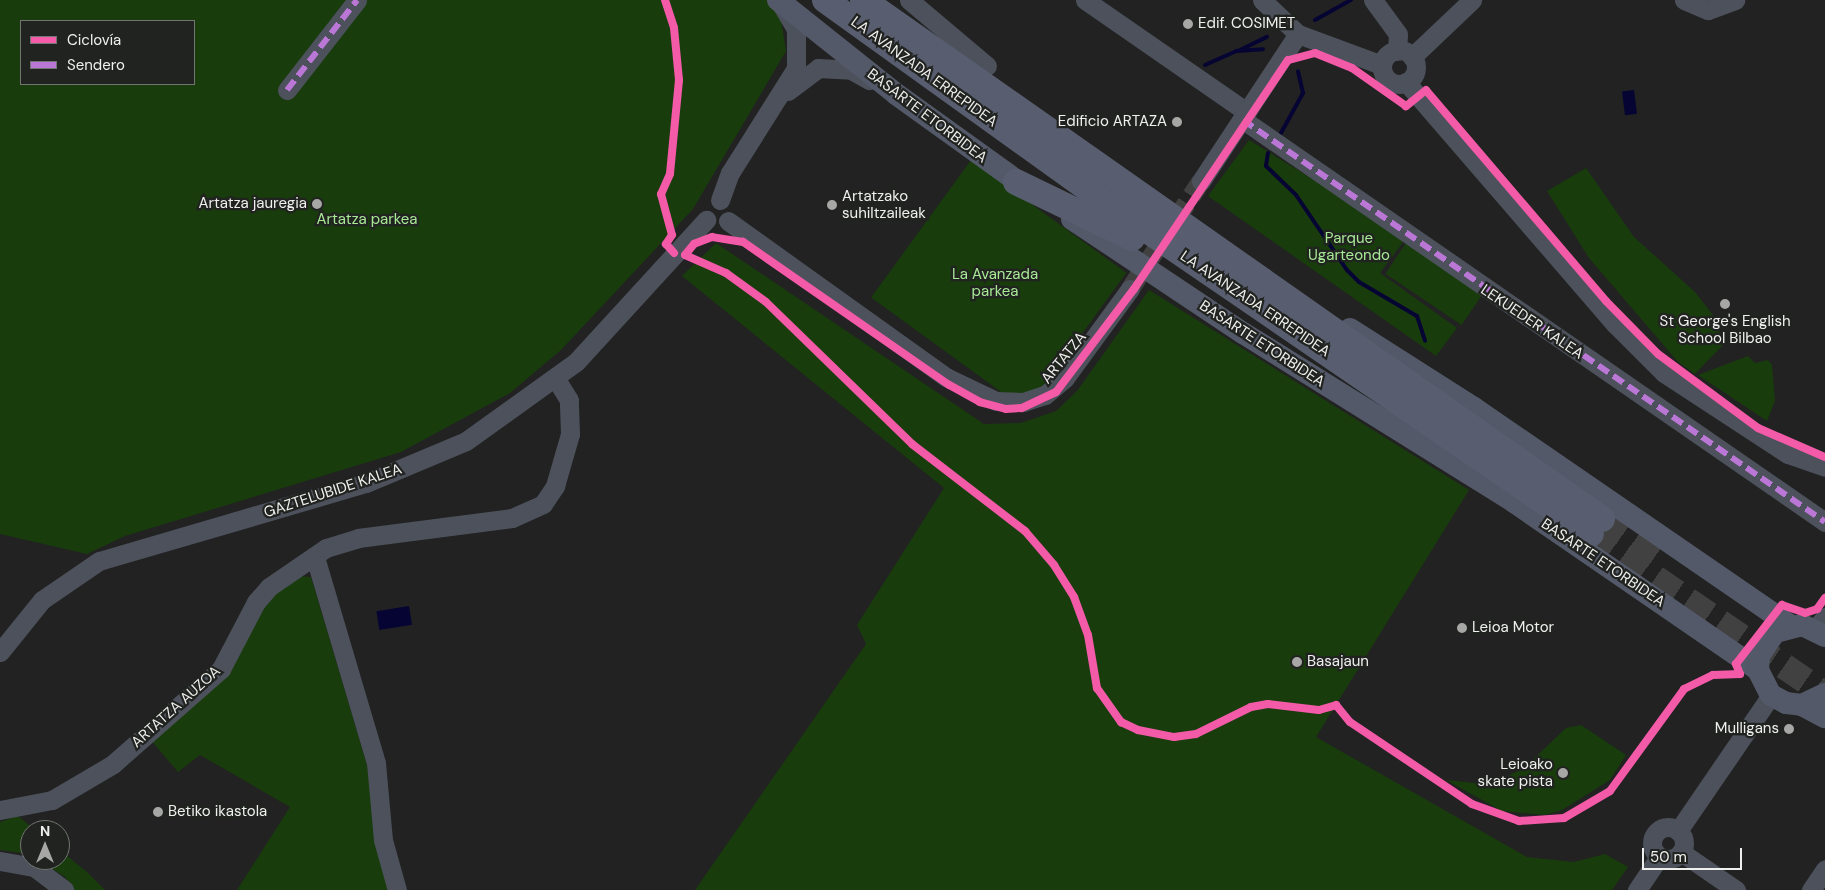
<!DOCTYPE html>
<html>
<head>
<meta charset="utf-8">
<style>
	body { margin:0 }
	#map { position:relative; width:1825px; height:890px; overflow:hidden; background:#212221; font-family:"DM Sans",sans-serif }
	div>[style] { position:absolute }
	.green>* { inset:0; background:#193c0d; transform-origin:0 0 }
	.water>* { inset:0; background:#050433; transform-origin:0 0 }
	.stream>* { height:4px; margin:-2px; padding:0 2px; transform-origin:2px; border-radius:2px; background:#050433 }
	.minor-tunnel>* { height:19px; margin-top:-9.5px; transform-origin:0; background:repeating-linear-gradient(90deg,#404140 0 19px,transparent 0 28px) }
	.highway-tunnel>* { height:26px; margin-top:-13px; transform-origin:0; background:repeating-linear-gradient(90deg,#404140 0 26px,transparent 0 39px) }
	.minor>* { height:19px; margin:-9.5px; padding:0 9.5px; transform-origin:9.5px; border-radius:9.5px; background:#4c515c }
	.minor>.ring { margin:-9.5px; padding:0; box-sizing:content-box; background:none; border:19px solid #4c515c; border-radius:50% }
	.major>* { height:22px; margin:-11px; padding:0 11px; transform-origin:11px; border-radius:11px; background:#535968 }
	.highway>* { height:26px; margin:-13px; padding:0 13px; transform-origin:13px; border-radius:13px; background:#585e6f }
	.quiet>* { height:6px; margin-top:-3px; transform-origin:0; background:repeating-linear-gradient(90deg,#ba77d6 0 12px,transparent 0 18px) }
	.cycleway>* { height:8px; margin:-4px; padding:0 4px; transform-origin:4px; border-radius:4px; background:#f35aa7 }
	.dots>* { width:14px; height:14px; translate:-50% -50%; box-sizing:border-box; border:2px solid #212320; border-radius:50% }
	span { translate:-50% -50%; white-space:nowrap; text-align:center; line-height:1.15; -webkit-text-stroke:4.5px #212320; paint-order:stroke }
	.poi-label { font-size:15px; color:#eff0ee }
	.left { translate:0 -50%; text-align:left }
	.right { translate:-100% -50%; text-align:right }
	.street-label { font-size:15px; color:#eff0ee }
	.park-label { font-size:15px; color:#a8e996 }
	.legend { position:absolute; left:20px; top:20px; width:175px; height:65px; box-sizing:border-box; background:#212320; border:1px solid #737572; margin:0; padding:6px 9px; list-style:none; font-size:15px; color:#eff0ee }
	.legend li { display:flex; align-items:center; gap:10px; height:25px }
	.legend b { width:25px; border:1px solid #737572 }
	.north { position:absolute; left:20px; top:820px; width:50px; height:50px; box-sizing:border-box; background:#212320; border:1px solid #737572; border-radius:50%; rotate:0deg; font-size:14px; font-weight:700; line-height:20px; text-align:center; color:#eff0ee }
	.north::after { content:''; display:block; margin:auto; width:18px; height:22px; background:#a7a8a6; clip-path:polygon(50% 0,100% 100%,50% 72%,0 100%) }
	.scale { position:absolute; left:1642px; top:848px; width:100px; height:22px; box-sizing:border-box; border:2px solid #eff0ee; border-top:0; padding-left:6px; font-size:15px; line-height:18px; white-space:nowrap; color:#eff0ee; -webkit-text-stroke:4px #212320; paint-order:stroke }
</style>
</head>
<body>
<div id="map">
	<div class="green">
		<i style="clip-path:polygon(evenodd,0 0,778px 0,786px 51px,693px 209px,561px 350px,510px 393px,401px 452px,125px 536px,87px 554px,0 534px,0 0,21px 21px,194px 21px,194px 84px,21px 84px,21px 21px)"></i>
		<i style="clip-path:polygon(1249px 140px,1407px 237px,1380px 273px,1457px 328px,1436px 356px,1208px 196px)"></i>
		<i style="left:971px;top:160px;width:192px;height:170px;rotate:36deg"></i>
		<i style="clip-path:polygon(1586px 168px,1634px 237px,1695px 292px,1716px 319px,1723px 345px,1695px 374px,1678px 362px,1589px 258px,1547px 191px)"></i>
		<i style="clip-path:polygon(716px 243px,984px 424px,1021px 423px,1056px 411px,1077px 391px,1149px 290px,1469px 490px,1316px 737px,1527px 857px,1574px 862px,1605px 854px,1628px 867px,1612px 890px,695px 890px,866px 644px,857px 625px,944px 488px,682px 276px)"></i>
		<i style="left:1406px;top:243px;width:92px;height:37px;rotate:34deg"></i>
		<i style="clip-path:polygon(1748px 356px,1755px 363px,1768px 360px,1772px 365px,1775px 401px,1767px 421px,1698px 375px)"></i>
		<i style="clip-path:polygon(298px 576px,311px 577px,367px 765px,388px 890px,237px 890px,290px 807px,200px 755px,178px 772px,150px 739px,225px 675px,264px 607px,284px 584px)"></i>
		<i style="clip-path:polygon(1581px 725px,1626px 755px,1610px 780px,1562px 810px,1545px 815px,1502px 811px,1446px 780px,1484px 784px,1502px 779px,1524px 768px,1566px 728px)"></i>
		<i style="clip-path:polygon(18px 816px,35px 830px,30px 830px,30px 854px,0 850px,0 822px)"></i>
		<i style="clip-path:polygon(60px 850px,88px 873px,105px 890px,75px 890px,65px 877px,39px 860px,60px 860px)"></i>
	</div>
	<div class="water">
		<i style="left:1634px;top:90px;width:24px;height:12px;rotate:83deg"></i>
		<i style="left:409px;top:606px;width:19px;height:33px;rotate:81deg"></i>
	</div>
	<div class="stream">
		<i style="left:1315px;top:20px;width:41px;rotate:-29.1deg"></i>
		<i style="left:1240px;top:50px;width:30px;rotate:-26deg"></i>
		<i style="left:1205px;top:65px;width:35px;rotate:-24deg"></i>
		<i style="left:1237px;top:51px;width:26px;rotate:-4deg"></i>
		<i style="left:1281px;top:133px;width:46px;rotate:-61.2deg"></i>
		<i style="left:1303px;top:93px;width:22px;rotate:-103deg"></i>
		<i style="left:1268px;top:153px;width:13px;rotate:99deg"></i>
		<i style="left:1266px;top:166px;width:42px;rotate:44deg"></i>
		<i style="left:1296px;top:195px;width:91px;rotate:55.8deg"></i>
		<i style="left:1347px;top:270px;width:17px;rotate:45deg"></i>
		<i style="left:1359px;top:282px;width:67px;rotate:30.4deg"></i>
		<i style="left:1417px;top:316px;width:26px;rotate:72deg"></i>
	</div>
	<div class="minor-tunnel">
		<i style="left:1130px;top:289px;width:129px;rotate:-56.7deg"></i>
	</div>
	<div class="highway-tunnel">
		<i style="left:1602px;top:519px;width:70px;rotate:35.1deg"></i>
		<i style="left:1591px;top:534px;width:283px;rotate:34.4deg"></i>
	</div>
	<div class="minor">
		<i style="left:909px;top:0;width:102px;rotate:40.2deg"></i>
		<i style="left:1085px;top:0;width:197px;rotate:34.7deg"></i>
		<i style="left:1262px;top:0;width:50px;rotate:43.4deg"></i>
		<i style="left:1298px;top:34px;width:90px;rotate:20.3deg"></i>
		<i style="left:1373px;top:0;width:42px;rotate:53.7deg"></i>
		<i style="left:1398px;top:34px;width:17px;rotate:93deg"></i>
		<i style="left:1684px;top:0;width:26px;rotate:23deg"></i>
		<i style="left:1708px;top:10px;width:29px;rotate:-20deg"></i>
		<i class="ring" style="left:1382px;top:50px;width:15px;height:15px"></i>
		<i style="left:1412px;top:57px;width:83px;rotate:-43.5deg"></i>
		<i style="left:1406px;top:82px;width:320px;rotate:49.2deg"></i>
		<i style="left:1615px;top:324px;width:69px;rotate:45deg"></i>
		<i style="left:1664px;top:373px;width:148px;rotate:33.2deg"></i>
		<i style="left:1788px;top:454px;width:39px;rotate:19deg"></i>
		<i style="left:287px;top:90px;width:114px;rotate:-52.1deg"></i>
		<i style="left:788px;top:91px;width:38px;rotate:-37deg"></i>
		<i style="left:818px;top:68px;width:33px;rotate:3deg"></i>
		<i style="left:851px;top:70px;width:21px;rotate:29deg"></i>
		<i style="left:1242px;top:119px;width:709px;rotate:34.65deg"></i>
		<i style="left:1201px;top:181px;width:176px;rotate:-56.6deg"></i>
		<i style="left:720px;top:200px;width:29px;rotate:-70deg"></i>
		<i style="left:730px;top:173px;width:124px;rotate:-57.8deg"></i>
		<i style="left:796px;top:68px;width:39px;rotate:-90deg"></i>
		<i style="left:796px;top:29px;width:26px;rotate:-121deg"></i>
		<i style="left:728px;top:221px;width:268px;rotate:35.6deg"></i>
		<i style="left:946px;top:377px;width:55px;rotate:25.6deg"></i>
		<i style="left:996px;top:401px;width:27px;rotate:2deg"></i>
		<i style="left:1023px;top:402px;width:23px;rotate:-18deg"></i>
		<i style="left:1045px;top:395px;width:26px;rotate:-40deg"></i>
		<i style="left:1065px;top:378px;width:110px;rotate:-53.9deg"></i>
		<i style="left:315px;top:557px;width:215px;rotate:73.5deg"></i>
		<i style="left:376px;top:763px;width:77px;rotate:84.8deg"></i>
		<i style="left:383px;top:840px;width:52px;rotate:74.4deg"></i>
		<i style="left:1815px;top:629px;width:16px;rotate:-50deg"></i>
		<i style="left:0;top:652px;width:67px;rotate:-51.1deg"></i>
		<i style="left:42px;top:600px;width:69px;rotate:-34.4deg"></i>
		<i style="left:99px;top:561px;width:278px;rotate:-16.3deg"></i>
		<i style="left:366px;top:483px;width:108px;rotate:-22.8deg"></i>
		<i style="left:466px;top:441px;width:135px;rotate:-35.7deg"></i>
		<i style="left:576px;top:362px;width:193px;rotate:-47.5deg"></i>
		<i style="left:0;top:810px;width:53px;rotate:-10.9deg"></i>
		<i style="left:52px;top:800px;width:71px;rotate:-30.5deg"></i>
		<i style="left:113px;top:764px;width:144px;rotate:-41.3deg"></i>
		<i style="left:221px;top:669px;width:76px;rotate:-62.4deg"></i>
		<i style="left:256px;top:602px;width:20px;rotate:-49deg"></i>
		<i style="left:269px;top:587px;width:69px;rotate:-34.4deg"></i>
		<i style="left:326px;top:548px;width:34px;rotate:-17deg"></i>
		<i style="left:358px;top:538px;width:155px;rotate:-7.4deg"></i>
		<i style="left:512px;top:518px;width:34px;rotate:-24deg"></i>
		<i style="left:543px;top:504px;width:22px;rotate:-56deg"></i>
		<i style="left:555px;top:486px;width:54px;rotate:-73.9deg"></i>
		<i style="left:570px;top:434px;width:34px;rotate:-92deg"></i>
		<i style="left:569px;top:400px;width:25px;rotate:-122deg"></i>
		<i class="ring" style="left:1652px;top:827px;width:13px;height:13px"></i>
		<i style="left:1678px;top:831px;width:165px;rotate:-55.6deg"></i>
		<i style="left:1681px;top:852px;width:67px;rotate:34.6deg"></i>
		<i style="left:0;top:861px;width:35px;rotate:10deg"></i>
		<i style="left:34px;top:867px;width:38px;rotate:37deg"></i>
		<i style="left:1637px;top:890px;width:40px;rotate:-56deg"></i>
		<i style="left:1811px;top:890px;width:25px;rotate:-56deg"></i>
	</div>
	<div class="major">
		<i style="left:778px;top:0;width:151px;rotate:38.5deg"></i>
		<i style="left:896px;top:94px;width:166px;rotate:35.7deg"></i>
		<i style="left:1072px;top:219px;width:206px;rotate:33.7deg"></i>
		<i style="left:1243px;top:333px;width:319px;rotate:31.9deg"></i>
		<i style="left:1514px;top:502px;width:296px;rotate:34.5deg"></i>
		<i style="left:1350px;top:329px;width:147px;rotate:32.5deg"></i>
		<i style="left:1474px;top:408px;width:385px;rotate:34.5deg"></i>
		<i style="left:1825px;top:636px;width:25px;rotate:-154deg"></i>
		<i style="left:1802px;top:625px;width:28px;rotate:165deg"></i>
		<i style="left:1775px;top:632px;width:29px;rotate:124deg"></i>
		<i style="left:1759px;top:656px;width:14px;rotate:94deg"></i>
		<i style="left:1758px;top:670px;width:28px;rotate:63deg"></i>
		<i style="left:1771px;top:695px;width:17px;rotate:28deg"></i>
		<i style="left:1786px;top:703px;width:16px;rotate:7deg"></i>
		<i style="left:1802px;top:705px;width:25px;rotate:-26deg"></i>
		<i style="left:1802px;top:705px;width:26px;rotate:28deg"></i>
	</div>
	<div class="highway">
		<i style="left:825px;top:0;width:350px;rotate:35.7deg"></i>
		<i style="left:1109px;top:204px;width:584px;rotate:34.4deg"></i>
		<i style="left:863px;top:0;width:903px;rotate:35.08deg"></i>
		<i style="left:1016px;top:182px;width:129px;rotate:25.8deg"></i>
	</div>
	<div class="quiet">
		<i style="left:287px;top:90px;width:114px;rotate:-52.1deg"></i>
		<i style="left:1243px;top:120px;width:707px;rotate:34.63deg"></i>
	</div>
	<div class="cycleway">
		<i style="left:665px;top:0;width:29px;rotate:72deg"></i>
		<i style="left:674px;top:28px;width:52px;rotate:84.5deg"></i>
		<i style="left:679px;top:80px;width:94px;rotate:95.5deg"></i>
		<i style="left:670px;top:174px;width:22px;rotate:114deg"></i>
		<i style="left:661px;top:194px;width:42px;rotate:75deg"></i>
		<i style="left:672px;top:235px;width:11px;rotate:124deg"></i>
		<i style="left:666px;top:244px;width:12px;rotate:48deg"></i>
		<i style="left:1825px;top:457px;width:73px;rotate:-156.6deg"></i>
		<i style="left:1758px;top:428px;width:124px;rotate:-143.5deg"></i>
		<i style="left:1658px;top:354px;width:74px;rotate:-134.5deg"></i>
		<i style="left:1606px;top:301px;width:277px;rotate:-130.5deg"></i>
		<i style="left:1426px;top:90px;width:26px;rotate:141deg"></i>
		<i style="left:1406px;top:106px;width:66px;rotate:-144.9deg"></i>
		<i style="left:1352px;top:68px;width:40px;rotate:-158deg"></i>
		<i style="left:1315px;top:53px;width:28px;rotate:165deg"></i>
		<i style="left:1288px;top:60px;width:276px;rotate:123.9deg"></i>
		<i style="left:1134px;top:289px;width:129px;rotate:127.1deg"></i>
		<i style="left:1056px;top:392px;width:38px;rotate:155deg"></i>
		<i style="left:1021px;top:408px;width:15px;rotate:176deg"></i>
		<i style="left:1006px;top:409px;width:27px;rotate:-165deg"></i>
		<i style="left:980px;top:402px;width:35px;rotate:-151deg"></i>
		<i style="left:949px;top:385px;width:251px;rotate:-145.2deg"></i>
		<i style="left:743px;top:242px;width:31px;rotate:-171deg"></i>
		<i style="left:712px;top:237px;width:19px;rotate:159deg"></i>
		<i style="left:694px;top:244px;width:14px;rotate:129deg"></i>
		<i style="left:685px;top:255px;width:45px;rotate:23.7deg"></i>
		<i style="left:726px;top:273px;width:49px;rotate:35.9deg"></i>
		<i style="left:766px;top:302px;width:204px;rotate:44.2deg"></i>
		<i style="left:912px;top:444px;width:143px;rotate:37.6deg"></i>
		<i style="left:1025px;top:531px;width:45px;rotate:49.5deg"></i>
		<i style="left:1054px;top:565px;width:38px;rotate:58deg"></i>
		<i style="left:1074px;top:597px;width:40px;rotate:69.8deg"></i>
		<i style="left:1088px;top:635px;width:54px;rotate:80.4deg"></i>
		<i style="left:1097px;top:688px;width:42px;rotate:54.8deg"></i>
		<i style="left:1121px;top:722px;width:19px;rotate:25deg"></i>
		<i style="left:1138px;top:730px;width:37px;rotate:11deg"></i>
		<i style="left:1174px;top:737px;width:22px;rotate:-8deg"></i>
		<i style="left:1196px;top:734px;width:61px;rotate:-26.1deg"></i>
		<i style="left:1251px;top:707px;width:17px;rotate:-10deg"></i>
		<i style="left:1268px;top:704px;width:51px;rotate:6.7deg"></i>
		<i style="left:1319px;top:710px;width:18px;rotate:-16deg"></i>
		<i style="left:1336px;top:705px;width:22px;rotate:51deg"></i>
		<i style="left:1350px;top:722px;width:147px;rotate:33.9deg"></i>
		<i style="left:1472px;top:804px;width:50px;rotate:19.9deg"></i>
		<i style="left:1519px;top:821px;width:45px;rotate:-3.8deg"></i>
		<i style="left:1564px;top:818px;width:53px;rotate:-30.4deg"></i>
		<i style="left:1610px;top:791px;width:126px;rotate:-54deg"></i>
		<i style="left:1684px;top:689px;width:32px;rotate:-26deg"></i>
		<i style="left:1713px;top:675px;width:27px;rotate:-2deg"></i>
		<i style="left:1740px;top:674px;width:11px;rotate:-112deg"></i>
		<i style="left:1736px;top:664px;width:75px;rotate:-52.1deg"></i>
		<i style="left:1782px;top:605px;width:24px;rotate:19deg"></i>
		<i style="left:1805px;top:613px;width:13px;rotate:-18deg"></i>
		<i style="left:1817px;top:609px;width:14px;rotate:-54deg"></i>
	</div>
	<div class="dots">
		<i style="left:1188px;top:24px;background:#a7a8a6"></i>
		<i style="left:1177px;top:122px;background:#a7a8a6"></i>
		<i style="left:317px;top:204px;background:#a7a8a6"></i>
		<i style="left:832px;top:205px;background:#a7a8a6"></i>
		<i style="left:1725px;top:304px;background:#a7a8a6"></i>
		<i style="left:1462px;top:628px;background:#a7a8a6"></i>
		<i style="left:1297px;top:662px;background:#a7a8a6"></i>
		<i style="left:1789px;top:729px;background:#a7a8a6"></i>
		<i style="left:1563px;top:773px;background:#a7a8a6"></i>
		<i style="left:158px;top:812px;background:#a7a8a6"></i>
	</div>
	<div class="poi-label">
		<span class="left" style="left:1198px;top:24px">Edif. COSIMET</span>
		<span class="right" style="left:1167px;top:122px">Edificio ARTAZA</span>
		<span class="left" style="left:842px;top:205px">Artatzako<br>suhiltzaileak</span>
		<span class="right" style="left:307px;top:204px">Artatza jauregia</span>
		<span style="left:1725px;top:330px">St George's English<br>School Bilbao</span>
		<span class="left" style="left:1472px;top:628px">Leioa Motor</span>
		<span class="left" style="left:1307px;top:662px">Basajaun</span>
		<span class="right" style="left:1779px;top:729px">Mulligans</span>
		<span class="right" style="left:1553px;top:773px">Leioako<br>skate pista</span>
		<span class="left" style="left:168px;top:812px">Betiko ikastola</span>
	</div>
	<div class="street-label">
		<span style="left:924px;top:72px;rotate:36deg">LA AVANZADA ERREPIDEA</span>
		<span style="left:927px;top:116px;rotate:37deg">BASARTE ETORBIDEA</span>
		<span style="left:1255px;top:304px;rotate:34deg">LA AVANZADA ERREPIDEA</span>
		<span style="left:1532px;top:322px;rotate:34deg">LEKUEDER KALEA</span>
		<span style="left:1262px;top:344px;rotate:33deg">BASARTE ETORBIDEA</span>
		<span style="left:1064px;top:358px;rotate:-51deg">ARTATZA</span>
		<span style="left:333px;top:491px;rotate:-18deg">GAZTELUBIDE KALEA</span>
		<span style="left:1603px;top:563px;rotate:34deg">BASARTE ETORBIDEA</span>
		<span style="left:176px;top:707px;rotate:-42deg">ARTATZA AUZOA</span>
	</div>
	<div class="park-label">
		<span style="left:367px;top:220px">Artatza parkea</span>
		<span style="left:1349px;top:247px">Parque<br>Ugarteondo</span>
		<span style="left:995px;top:283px">La Avanzada<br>parkea</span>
	</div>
	<ul class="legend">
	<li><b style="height:6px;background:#f35aa7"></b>Ciclovía</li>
	<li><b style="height:6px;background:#ba77d6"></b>Sendero</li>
	</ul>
	<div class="north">N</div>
	<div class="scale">50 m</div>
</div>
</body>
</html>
